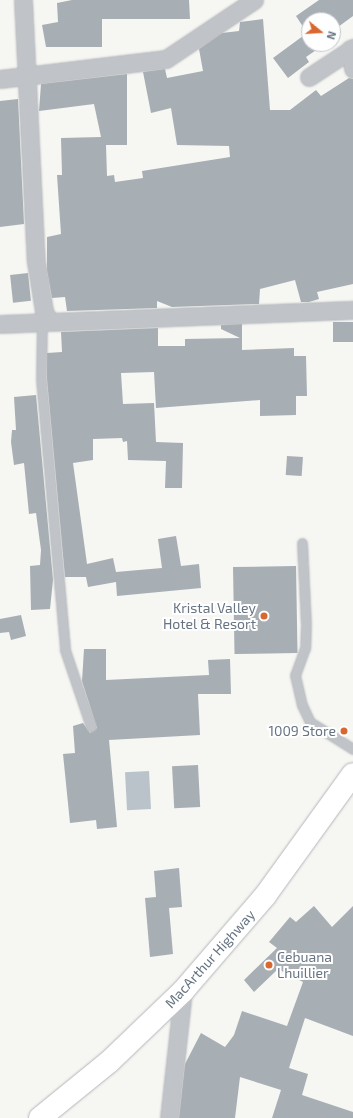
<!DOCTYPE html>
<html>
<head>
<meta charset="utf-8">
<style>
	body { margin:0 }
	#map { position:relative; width:353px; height:1118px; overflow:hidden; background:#f6f6f3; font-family:"Exo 2",sans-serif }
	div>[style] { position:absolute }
	.water>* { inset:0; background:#bac3c9; transform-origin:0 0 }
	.building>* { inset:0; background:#a7aeb4; transform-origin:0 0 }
	.roads { filter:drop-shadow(0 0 1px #b3b6ba) drop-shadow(0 0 1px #b3b6ba) }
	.service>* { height:9px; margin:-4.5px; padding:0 4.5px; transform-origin:4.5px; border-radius:4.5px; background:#c0c3c7 }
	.minor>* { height:17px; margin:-8.5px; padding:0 8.5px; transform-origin:8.5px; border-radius:8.5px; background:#c0c3c7 }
	.trunk>* { height:22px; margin:-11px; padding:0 11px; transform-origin:11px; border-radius:11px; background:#fff }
	.dots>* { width:11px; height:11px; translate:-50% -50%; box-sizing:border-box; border:2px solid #fff; border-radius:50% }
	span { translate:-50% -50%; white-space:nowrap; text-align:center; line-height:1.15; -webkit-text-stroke:4px #fff; paint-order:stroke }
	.poi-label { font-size:14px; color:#677483 }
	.right { translate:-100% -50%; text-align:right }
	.left { translate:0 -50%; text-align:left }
	.street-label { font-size:14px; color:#677483 }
	.north { position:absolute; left:301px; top:12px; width:40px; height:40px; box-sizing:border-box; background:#fff; border:1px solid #c2c7cd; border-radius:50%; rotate:108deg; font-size:11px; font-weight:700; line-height:16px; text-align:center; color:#677483 }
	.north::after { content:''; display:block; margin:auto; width:14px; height:18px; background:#d96830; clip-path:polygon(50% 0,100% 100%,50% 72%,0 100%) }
</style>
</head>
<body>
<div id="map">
	<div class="water">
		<i style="left:149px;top:771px;width:38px;height:24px;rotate:87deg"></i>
	</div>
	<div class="building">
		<i style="clip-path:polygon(72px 0,189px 0,190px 19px,102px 19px,102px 47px,46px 47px,42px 25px,58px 22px,57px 3px)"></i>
		<i style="clip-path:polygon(319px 0,353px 0,353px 16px,338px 27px,341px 32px,333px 38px,333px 20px,309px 20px,309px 44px,325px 44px,306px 57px,309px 62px,288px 78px,273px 58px,307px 33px,296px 16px)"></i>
		<i style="clip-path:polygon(263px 19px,270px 110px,290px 110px,316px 90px,321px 96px,349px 78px,353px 79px,353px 284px,317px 292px,319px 299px,309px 302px,301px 302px,295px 280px,260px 289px,259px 304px,172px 307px,157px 301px,157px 308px,67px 311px,65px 297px,52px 298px,47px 270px,47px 237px,61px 234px,57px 175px,62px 175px,61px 138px,101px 137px,94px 104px,39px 111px,41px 84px,127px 74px,127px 145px,106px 145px,107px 176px,114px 175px,115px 182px,143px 178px,142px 171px,230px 157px,229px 146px,177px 145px,171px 108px,151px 113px,143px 72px,165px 69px,167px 78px,203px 71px,199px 49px,222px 33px,239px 31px,240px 22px)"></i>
		<i style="clip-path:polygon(18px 99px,24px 224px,0 227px,0 101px)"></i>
		<i style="left:28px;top:273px;width:28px;height:18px;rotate:84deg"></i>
		<i style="left:333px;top:322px;width:20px;height:20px"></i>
		<i style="clip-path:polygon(242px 324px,242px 350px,294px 348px,294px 356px,306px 356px,307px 396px,296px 396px,296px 415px,260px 416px,260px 400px,156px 408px,154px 372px,121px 373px,123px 404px,154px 403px,156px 442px,183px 443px,182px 488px,165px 488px,166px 461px,128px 460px,127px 441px,123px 442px,122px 438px,93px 439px,93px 460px,73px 463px,87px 564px,113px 558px,116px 572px,162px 568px,158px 539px,176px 536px,181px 566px,199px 564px,201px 588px,117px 596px,116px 582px,88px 587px,86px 577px,65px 577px,47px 379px,47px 353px,62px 352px,61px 332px,158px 328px,158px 346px,185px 346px,185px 339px,240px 338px,221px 329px,221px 325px)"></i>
		<i style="clip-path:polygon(36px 395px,53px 580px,50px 609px,31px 610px,30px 566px,40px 565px,41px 550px,36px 513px,29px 514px,24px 463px,14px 465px,11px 442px,12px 430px,16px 430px,14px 397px)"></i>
		<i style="left:287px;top:456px;width:16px;height:19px;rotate:4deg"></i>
		<i style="left:296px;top:566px;width:87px;height:63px;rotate:89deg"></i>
		<i style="clip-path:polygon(21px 615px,26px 636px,11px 640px,9px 632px,0 633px,0 619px)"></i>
		<i style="clip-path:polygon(84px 649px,106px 649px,106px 680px,209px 675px,208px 660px,230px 659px,231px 694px,198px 694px,200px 735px,109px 740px,117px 827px,97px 829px,96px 820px,70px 823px,63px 754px,75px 753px,73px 726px,83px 723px,90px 733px,97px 728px,82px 681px)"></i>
		<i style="left:198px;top:765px;width:42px;height:26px;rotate:87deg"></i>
		<i style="clip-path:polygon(179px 868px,182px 907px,169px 908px,173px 954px,150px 957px,145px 898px,156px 897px,154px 871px)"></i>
		<i style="clip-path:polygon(314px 906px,332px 927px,353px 906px,353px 1036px,305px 1018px,289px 1068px,308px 1074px,302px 1095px,353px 1112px,353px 1118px,272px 1118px,281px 1090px,240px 1077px,235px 1118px,179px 1118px,185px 1064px,201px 1033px,225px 1047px,234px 1035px,242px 1011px,287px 1026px,303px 982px,278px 969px,254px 992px,244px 980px,277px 948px,269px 942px,290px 917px,296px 922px)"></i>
	</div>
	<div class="roads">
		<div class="service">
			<i style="left:42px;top:322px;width:57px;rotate:91deg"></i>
			<i style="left:41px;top:379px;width:272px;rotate:84.9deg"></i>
			<i style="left:65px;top:650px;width:81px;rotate:71.3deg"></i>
			<i style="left:302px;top:543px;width:82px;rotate:87.2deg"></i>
			<i style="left:306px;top:625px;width:23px;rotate:92deg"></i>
			<i style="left:305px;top:648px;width:29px;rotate:110deg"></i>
			<i style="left:295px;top:675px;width:31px;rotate:77deg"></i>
			<i style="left:302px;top:705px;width:19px;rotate:65deg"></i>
			<i style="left:310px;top:722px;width:51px;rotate:32.1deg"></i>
		</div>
		<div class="minor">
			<i style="left:23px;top:0;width:262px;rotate:87.2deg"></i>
			<i style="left:36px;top:262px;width:50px;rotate:80.7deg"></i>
			<i style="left:44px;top:311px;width:11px;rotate:63deg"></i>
			<i style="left:350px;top:49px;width:20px;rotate:81deg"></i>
			<i style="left:309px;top:77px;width:53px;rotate:-33.4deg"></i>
			<i style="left:0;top:79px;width:167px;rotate:-6.9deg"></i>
			<i style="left:166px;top:59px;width:106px;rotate:-33.8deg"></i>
			<i style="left:0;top:324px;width:353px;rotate:-2.3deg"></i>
			<i style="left:169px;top:1118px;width:128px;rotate:-83.7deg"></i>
		</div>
		<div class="trunk">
			<i style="left:40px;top:1118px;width:89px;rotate:-39.1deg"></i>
			<i style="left:109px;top:1062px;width:103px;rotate:-43.8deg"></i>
			<i style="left:183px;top:991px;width:125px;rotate:-49.2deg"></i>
			<i style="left:265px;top:896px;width:150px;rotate:-54.2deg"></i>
		</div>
	</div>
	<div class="dots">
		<i style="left:264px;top:616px;background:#d96830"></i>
		<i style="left:344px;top:731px;background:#d96830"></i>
		<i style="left:269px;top:965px;background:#d96830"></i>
	</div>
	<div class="poi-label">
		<span class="right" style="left:256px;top:616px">Kristal Valley<br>Hotel &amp; Resort</span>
		<span class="right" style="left:336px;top:731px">1009 Store</span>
		<span class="left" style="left:277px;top:965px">Cebuana<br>Lhuillier</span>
	</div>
	<div class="street-label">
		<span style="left:210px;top:959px;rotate:-48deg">MacArthur Highway</span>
	</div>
	<div class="north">N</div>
</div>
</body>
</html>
